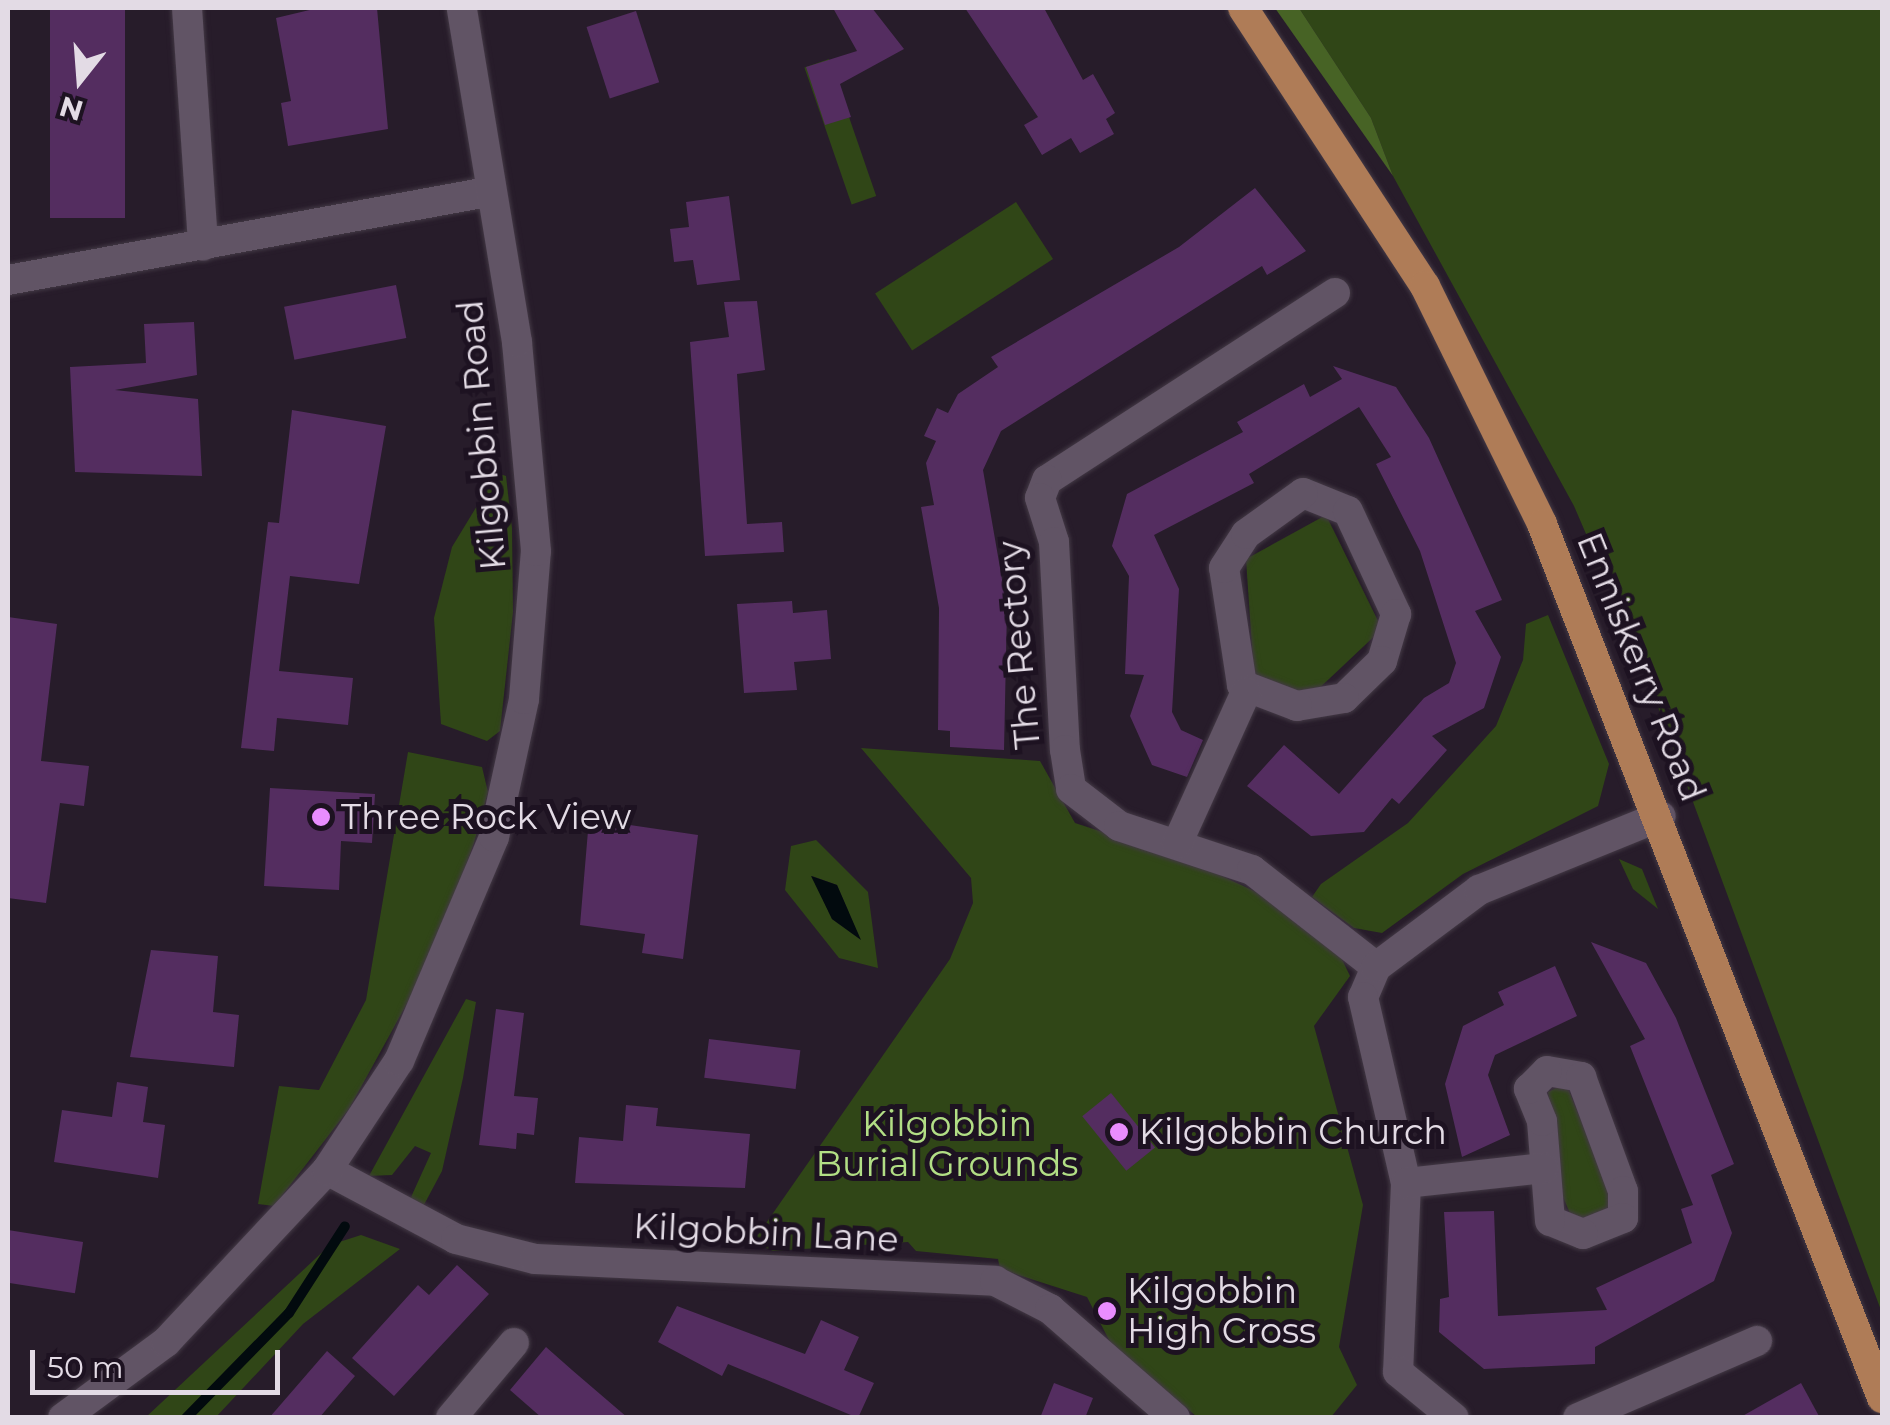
<!DOCTYPE html>
<html>
<head>
<meta charset="utf-8">
<style>
	body { margin:0 }
	#map { position:relative; width:1890px; height:1425px; overflow:hidden; background:#271c2a; font-family:Montserrat,sans-serif }
	div>[style] { position:absolute }
	.green>* { inset:0; background:#304617; transform-origin:0 0 }
	.forest>* { inset:0; background:#476325 }
	.water>* { inset:0; background:#020a0e }
	.stream>* { height:10px; margin:-5px; padding:0 5px; transform-origin:5px; border-radius:5px; background:#020a0e }
	.building>* { inset:0; background:#542d60; transform-origin:0 0 }
	.roads { filter:drop-shadow(0 0 2px #433945) drop-shadow(0 0 2px #433945) }
	.minor>* { height:30px; margin:-15px; padding:0 15px; transform-origin:15px; border-radius:15px; background:#615465 }
	.major>* { height:30px; margin:-15px; padding:0 15px; transform-origin:15px; border-radius:15px; background:#af7c57 }
	.dots>* { width:28px; height:28px; translate:-50% -50%; box-sizing:border-box; border:5px solid #1d1221; border-radius:50% }
	span { translate:-50% -50%; white-space:nowrap; text-align:center; line-height:1.15; -webkit-text-stroke:10px #1d1221; paint-order:stroke }
	.street-label { font-size:35px; color:#e3dbe5 }
	.poi-label { font-size:35px; color:#e3dbe5 }
	.left { translate:0 -50%; text-align:left }
	.park-label { font-size:35px; color:#b2de85 }
	.frame { position:absolute; inset:0; border:10px solid #e3dbe5; pointer-events:none }
	.north { position:absolute; left:30px; top:30px; width:100px; height:100px; -webkit-text-stroke:8px #1d1221; paint-order:stroke; rotate:197deg; font-size:28px; font-weight:700; line-height:40px; text-align:center; color:#e3dbe5 }
	.north::after { content:''; display:block; margin:auto; width:35px; height:45px; background:#e3dbe5; clip-path:polygon(50% 0,100% 100%,50% 72%,0 100%) }
	.scale { position:absolute; left:30px; top:1350px; width:250px; height:45px; box-sizing:border-box; border:5px solid #e3dbe5; border-top:0; padding-left:12px; font-size:30px; line-height:35px; white-space:nowrap; color:#e3dbe5; -webkit-text-stroke:8px #1d1221; paint-order:stroke }
</style>
</head>
<body>
<div id="map">
	<div class="green">
		<i style="clip-path:polygon(1299px 8px,1882px 8px,1882px 1313px,1642px 664px,1574px 506px,1393px 176px,1371px 118px)"></i>
		<i style="left:829px;top:59px;width:145px;height:26px;rotate:71deg"></i>
		<i style="left:1016px;top:202px;width:68px;height:168px;rotate:57deg"></i>
		<i style="clip-path:polygon(497px 473px,506px 476px,512px 528px,513px 612px,500px 731px,487px 741px,441px 724px,434px 618px,452px 547px)"></i>
		<i style="clip-path:polygon(1326px 515px,1382px 629px,1311px 696px,1254px 678px,1246px 559px)"></i>
		<i style="clip-path:polygon(1548px 615px,1609px 764px,1598px 806px,1463px 874px,1382px 933px,1354px 928px,1312px 897px,1321px 884px,1408px 823px,1496px 726px,1523px 660px,1526px 624px)"></i>
		<i style="clip-path:polygon(861px 748px,1040px 761px,1075px 823px,1183px 858px,1282px 904px,1340px 955px,1350px 976px,1314px 1026px,1363px 1205px,1339px 1347px,1357px 1385px,1331px 1417px,1197px 1417px,1111px 1344px,1087px 1297px,1000px 1269px,998px 1259px,916px 1251px,908px 1242px,773px 1251px,753px 1242px,950px 959px,973px 903px,971px 878px)"></i>
		<i style="clip-path:polygon(408px 752px,482px 767px,488px 792px,474px 843px,432px 958px,349px 1109px,274px 1206px,258px 1204px,279px 1086px,319px 1090px,366px 1000px)"></i>
		<i style="clip-path:polygon(evenodd,816px 840px,868px 892px,878px 968px,839px 958px,785px 890px,791px 846px,816px 840px,812px 876px,837px 885px,860px 939px,832px 919px,812px 876px)"></i>
		<i style="clip-path:polygon(1619px 859px,1642px 869px,1658px 909px,1633px 889px)"></i>
		<i style="clip-path:polygon(466px 999px,476px 1002px,463px 1078px,442px 1171px,418px 1216px,407px 1206px,431px 1153px,415px 1146px,392px 1175px,369px 1176px)"></i>
		<i style="clip-path:polygon(1566px 1083px,1608px 1189px,1610px 1206px,1587px 1222px,1572px 1218px,1560px 1190px,1548px 1092px)"></i>
		<i style="clip-path:polygon(361px 1235px,400px 1249px,303px 1324px,216px 1417px,146px 1417px,330px 1245px)"></i>
	</div>
	<div class="forest">
		<i style="clip-path:polygon(1275px 8px,1299px 8px,1371px 118px,1393px 176px)"></i>
	</div>
	<div class="water">
		<i style="clip-path:polygon(811px 876px,837px 885px,861px 940px,832px 919px)"></i>
	</div>
	<div class="stream">
		<i style="left:186px;top:1418px;width:147px;rotate:-45.6deg"></i>
		<i style="left:289px;top:1313px;width:103px;rotate:-57.2deg"></i>
	</div>
	<div class="building">
		<i style="left:50px;top:8px;width:75px;height:210px"></i>
		<i style="clip-path:polygon(318px 8px,377px 8px,388px 129px,288px 146px,281px 103px,291px 101px,276px 18px)"></i>
		<i style="clip-path:polygon(833px 8px,872px 8px,904px 49px,840px 84px,851px 117px,825px 125px,806px 67px,857px 51px)"></i>
		<i style="clip-path:polygon(965px 8px,1044px 8px,1083px 80px,1093px 74px,1115px 113px,1106px 119px,1114px 134px,1080px 153px,1071px 138px,1042px 155px,1024px 125px,1038px 117px)"></i>
		<i style="left:636px;top:11px;width:75px;height:52px;rotate:72deg"></i>
		<i style="clip-path:polygon(1255px 188px,1306px 251px,1267px 275px,1262px 266px,1001px 431px,983px 470px,1007px 608px,1004px 750px,950px 747px,950px 731px,938px 730px,939px 608px,921px 507px,934px 505px,926px 463px,936px 441px,924px 436px,937px 408px,948px 413px,958px 394px,998px 367px,991px 357px,1179px 247px)"></i>
		<i style="clip-path:polygon(729px 196px,740px 280px,697px 285px,693px 260px,674px 262px,670px 229px,689px 227px,686px 202px)"></i>
		<i style="left:396px;top:285px;width:54px;height:114px;rotate:79deg"></i>
		<i style="clip-path:polygon(757px 301px,765px 370px,737px 374px,747px 524px,782px 522px,784px 552px,705px 556px,690px 342px,729px 337px,724px 302px)"></i>
		<i style="clip-path:polygon(194px 322px,197px 375px,115px 390px,198px 399px,202px 476px,75px 472px,70px 367px,146px 363px,144px 324px)"></i>
		<i style="clip-path:polygon(1333px 366px,1396px 387px,1429px 438px,1502px 600px,1475px 611px,1501px 657px,1484px 708px,1432px 736px,1447px 750px,1399px 804px,1392px 798px,1364px 832px,1311px 836px,1247px 786px,1284px 745px,1339px 794px,1424px 698px,1449px 683px,1456px 663px,1420px 551px,1376px 464px,1391px 457px,1359px 407px,1249px 474px,1254px 483px,1154px 535px,1179px 589px,1172px 712px,1181px 730px,1203px 740px,1187px 777px,1152px 765px,1130px 716px,1144px 675px,1125px 674px,1129px 576px,1112px 546px,1127px 494px,1243px 432px,1237px 422px,1304px 384px,1310px 397px,1342px 379px)"></i>
		<i style="clip-path:polygon(292px 410px,386px 426px,359px 584px,290px 576px,279px 671px,353px 678px,348px 725px,277px 718px,274px 751px,241px 748px,268px 522px,279px 523px)"></i>
		<i style="clip-path:polygon(792px 601px,793px 613px,827px 610px,831px 659px,794px 662px,797px 690px,744px 693px,737px 604px)"></i>
		<i style="clip-path:polygon(8px 617px,57px 624px,41px 761px,89px 766px,84px 806px,60px 803px,46px 903px,8px 898px)"></i>
		<i style="clip-path:polygon(270px 788px,375px 794px,372px 843px,341px 841px,339px 890px,264px 886px)"></i>
		<i style="clip-path:polygon(589px 819px,698px 835px,683px 959px,642px 953px,645px 934px,580px 925px)"></i>
		<i style="clip-path:polygon(1591px 942px,1646px 963px,1676px 1018px,1734px 1164px,1711px 1175px,1732px 1233px,1714px 1281px,1595px 1347px,1595px 1364px,1484px 1369px,1439px 1332px,1440px 1299px,1449px 1297px,1444px 1212px,1494px 1211px,1498px 1316px,1607px 1310px,1596px 1288px,1692px 1243px,1681px 1209px,1693px 1205px,1630px 1046px,1645px 1039px)"></i>
		<i style="clip-path:polygon(151px 950px,218px 956px,213px 1012px,239px 1015px,234px 1067px,130px 1057px)"></i>
		<i style="clip-path:polygon(1555px 966px,1577px 1016px,1495px 1055px,1488px 1075px,1510px 1135px,1462px 1157px,1445px 1084px,1463px 1026px,1504px 1005px,1498px 992px)"></i>
		<i style="clip-path:polygon(496px 1009px,524px 1013px,514px 1096px,538px 1098px,534px 1135px,517px 1133px,516px 1149px,479px 1145px)"></i>
		<i style="left:709px;top:1039px;width:92px;height:39px;rotate:7deg"></i>
		<i style="clip-path:polygon(117px 1082px,148px 1087px,143px 1122px,165px 1125px,158px 1178px,54px 1162px,62px 1110px,112px 1117px)"></i>
		<i style="left:1111px;top:1093px;width:70px;height:37px;rotate:51deg"></i>
		<i style="clip-path:polygon(626px 1105px,658px 1108px,656px 1126px,750px 1134px,745px 1188px,575px 1183px,579px 1137px,623px 1141px)"></i>
		<i style="left:8px;top:1230px;width:76px;height:52px;rotate:9deg"></i>
		<i style="clip-path:polygon(457px 1265px,489px 1294px,394px 1396px,352px 1358px,418px 1285px,429px 1295px)"></i>
		<i style="clip-path:polygon(677px 1306px,805px 1354px,821px 1320px,859px 1337px,844px 1370px,874px 1383px,858px 1418px,728px 1364px,722px 1376px,658px 1342px)"></i>
		<i style="clip-path:polygon(546px 1347px,572px 1370px,628px 1418px,542px 1418px,510px 1390px)"></i>
		<i style="clip-path:polygon(327px 1351px,355px 1376px,319px 1418px,269px 1418px)"></i>
		<i style="clip-path:polygon(1054px 1383px,1093px 1398px,1085px 1418px,1040px 1418px)"></i>
		<i style="clip-path:polygon(1801px 1383px,1820px 1418px,1739px 1418px)"></i>
	</div>
	<div class="roads">
		<div class="minor">
			<i style="left:187px;top:8px;width:238px;rotate:86.1deg"></i>
			<i style="left:8px;top:280px;width:491px;rotate:-10.4deg"></i>
			<i style="left:1335px;top:293px;width:343px;rotate:147deg"></i>
			<i style="left:1047px;top:480px;width:19px;rotate:111deg"></i>
			<i style="left:1040px;top:498px;width:46px;rotate:72.3deg"></i>
			<i style="left:1054px;top:542px;width:208px;rotate:87deg"></i>
			<i style="left:1065px;top:750px;width:39px;rotate:81deg"></i>
			<i style="left:1071px;top:789px;width:61px;rotate:37.6deg"></i>
			<i style="left:1119px;top:826px;width:140px;rotate:18.3deg"></i>
			<i style="left:1252px;top:870px;width:157px;rotate:38deg"></i>
			<i style="left:1376px;top:967px;width:33px;rotate:113deg"></i>
			<i style="left:1363px;top:997px;width:191px;rotate:77deg"></i>
			<i style="left:1406px;top:1183px;width:189px;rotate:92.4deg"></i>
			<i style="left:1398px;top:1372px;width:72px;rotate:39.4deg"></i>
			<i style="left:1303px;top:493px;width:48px;rotate:21.8deg"></i>
			<i style="left:1348px;top:511px;width:114px;rotate:65deg"></i>
			<i style="left:1396px;top:614px;width:49px;rotate:106.6deg"></i>
			<i style="left:1382px;top:661px;width:53px;rotate:135.8deg"></i>
			<i style="left:1344px;top:698px;width:48px;rotate:170.3deg"></i>
			<i style="left:1297px;top:706px;width:59px;rotate:-159.1deg"></i>
			<i style="left:1242px;top:685px;width:118px;rotate:-98.7deg"></i>
			<i style="left:1224px;top:568px;width:40px;rotate:-57.1deg"></i>
			<i style="left:1246px;top:534px;width:70px;rotate:-35.7deg"></i>
			<i style="left:1177px;top:844px;width:167px;rotate:-65.6deg"></i>
			<i style="left:1376px;top:967px;width:129px;rotate:-36.8deg"></i>
			<i style="left:1479px;top:890px;width:196px;rotate:-22.1deg"></i>
			<i style="left:1547px;top:1071px;width:35px;rotate:10deg"></i>
			<i style="left:1581px;top:1077px;width:121px;rotate:69.8deg"></i>
			<i style="left:1623px;top:1191px;width:27px;rotate:90deg"></i>
			<i style="left:1623px;top:1218px;width:43px;rotate:158.2deg"></i>
			<i style="left:1583px;top:1234px;width:35px;rotate:-158deg"></i>
			<i style="left:1550px;top:1221px;width:100px;rotate:-94.6deg"></i>
			<i style="left:1542px;top:1121px;width:35px;rotate:-112deg"></i>
			<i style="left:1529px;top:1089px;width:25px;rotate:-45deg"></i>
			<i style="left:327px;top:1170px;width:146px;rotate:28.1deg"></i>
			<i style="left:456px;top:1239px;width:81px;rotate:14.2deg"></i>
			<i style="left:535px;top:1259px;width:461px;rotate:2.7deg"></i>
			<i style="left:995px;top:1281px;width:62px;rotate:27deg"></i>
			<i style="left:1050px;top:1309px;width:166px;rotate:41.1deg"></i>
			<i style="left:1406px;top:1183px;width:138px;rotate:-6.2deg"></i>
			<i style="left:63px;top:1418px;width:128px;rotate:-36.4deg"></i>
			<i style="left:166px;top:1342px;width:236px;rotate:-46.9deg"></i>
			<i style="left:327px;top:1170px;width:131px;rotate:-56.6deg"></i>
			<i style="left:399px;top:1061px;width:243px;rotate:-67deg"></i>
			<i style="left:494px;top:837px;width:141px;rotate:-77.7deg"></i>
			<i style="left:524px;top:699px;width:148px;rotate:-85.4deg"></i>
			<i style="left:536px;top:551px;width:210px;rotate:-95.2deg"></i>
			<i style="left:517px;top:342px;width:338px;rotate:-99.4deg"></i>
			<i style="left:451px;top:1418px;width:98px;rotate:-50deg"></i>
			<i style="left:1578px;top:1418px;width:195px;rotate:-23.3deg"></i>
		</div>
		<div class="major">
			<i style="left:1243px;top:8px;width:332px;rotate:56.8deg"></i>
			<i style="left:1425px;top:286px;width:265px;rotate:63.8deg"></i>
			<i style="left:1542px;top:524px;width:938px;rotate:68.74deg"></i>
		</div>
	</div>
	<div class="dots">
		<i style="left:321px;top:817px;background:#e98dfe"></i>
		<i style="left:1119px;top:1132px;background:#e98dfe"></i>
		<i style="left:1107px;top:1311px;background:#e98dfe"></i>
	</div>
	<div class="street-label">
		<span style="left:482px;top:435px;rotate:-95deg">Kilgobbin Road</span>
		<span style="left:1019px;top:645px;rotate:-95deg">The Rectory</span>
		<span style="left:1641px;top:667px;rotate:68deg">Enniskerry Road</span>
		<span style="left:766px;top:1233px;rotate:3deg">Kilgobbin Lane</span>
	</div>
	<div class="poi-label">
		<span class="left" style="left:341px;top:817px">Three Rock View</span>
		<span class="left" style="left:1139px;top:1132px">Kilgobbin Church</span>
		<span class="left" style="left:1127px;top:1311px">Kilgobbin<br>High Cross</span>
	</div>
	<div class="park-label">
		<span style="left:947px;top:1144px">Kilgobbin<br>Burial Grounds</span>
	</div>
	<div class="frame"></div>
	<div class="north">N</div>
	<div class="scale">50 m</div>
</div>
</body>
</html>
